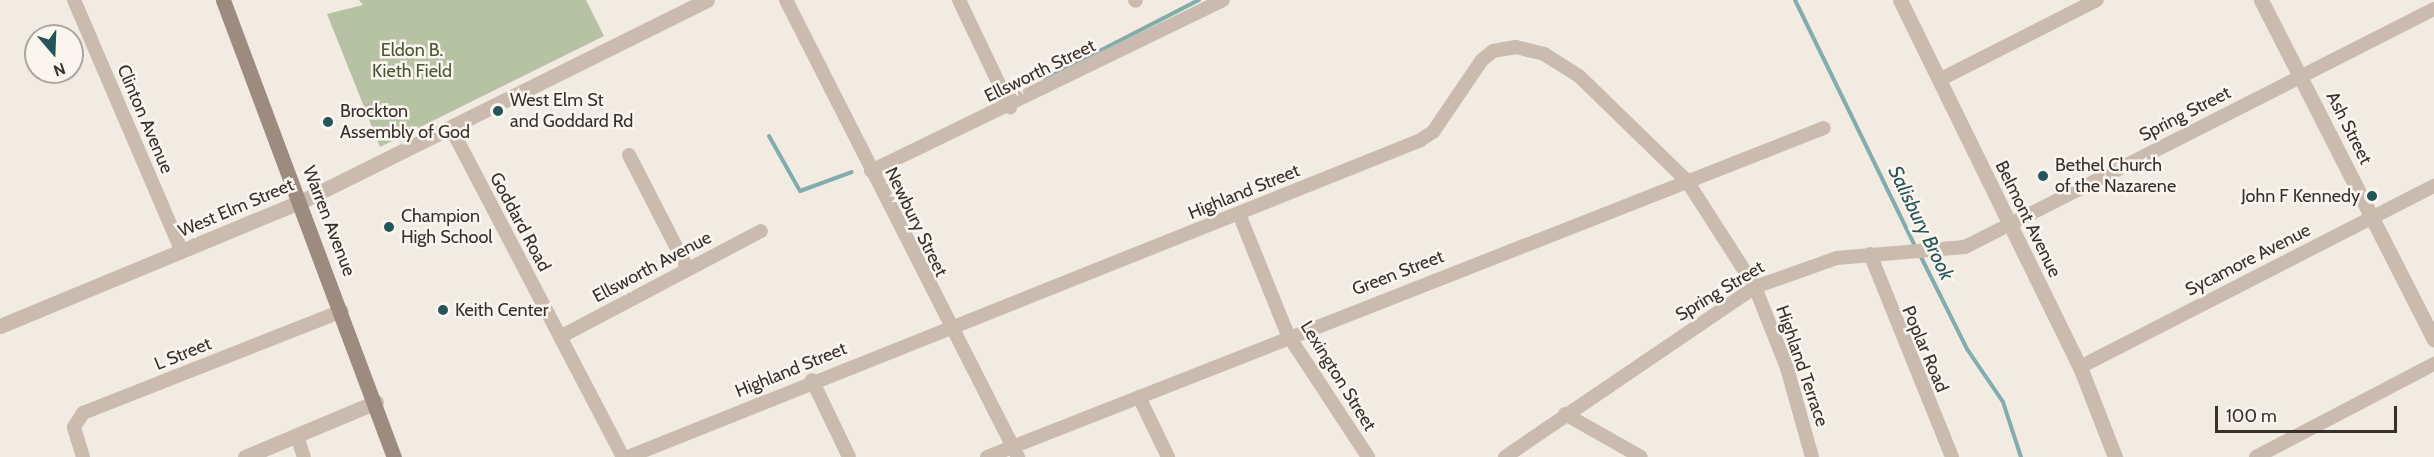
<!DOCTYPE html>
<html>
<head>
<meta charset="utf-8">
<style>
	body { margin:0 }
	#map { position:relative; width:2434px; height:457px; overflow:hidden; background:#f2ebe2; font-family:Cabin,sans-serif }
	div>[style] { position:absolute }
	.green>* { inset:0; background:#b7c1a3 }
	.stream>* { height:4px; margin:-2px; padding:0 2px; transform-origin:2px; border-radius:2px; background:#83acae }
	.minor>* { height:14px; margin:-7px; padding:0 7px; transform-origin:7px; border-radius:7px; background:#cabbae }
	.tertiary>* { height:15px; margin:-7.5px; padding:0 7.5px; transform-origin:7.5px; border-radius:7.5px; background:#cabbae }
	.secondary>* { height:15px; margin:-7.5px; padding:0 7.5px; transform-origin:7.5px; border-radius:7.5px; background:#9e8b80 }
	.dots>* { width:16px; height:16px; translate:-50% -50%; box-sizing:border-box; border:3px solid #faf5ef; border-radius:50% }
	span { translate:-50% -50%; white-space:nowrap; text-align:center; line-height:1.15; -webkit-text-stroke:5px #faf5ef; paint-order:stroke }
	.park-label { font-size:18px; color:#485631 }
	.street-label { font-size:18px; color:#39302c }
	.poi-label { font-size:18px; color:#39302c }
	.left { translate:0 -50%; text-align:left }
	.right { translate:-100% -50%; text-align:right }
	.water-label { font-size:20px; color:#245559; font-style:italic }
	.north { position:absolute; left:24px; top:24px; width:60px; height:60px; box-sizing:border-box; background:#faf5ef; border:2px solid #ada6a1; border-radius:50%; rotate:161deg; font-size:16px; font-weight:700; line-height:24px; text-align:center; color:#39302c }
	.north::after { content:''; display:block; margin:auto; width:21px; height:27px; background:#245559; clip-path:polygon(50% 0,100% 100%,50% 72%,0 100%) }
	.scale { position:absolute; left:2215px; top:406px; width:182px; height:27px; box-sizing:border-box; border:3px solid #39302c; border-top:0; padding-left:8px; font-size:18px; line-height:21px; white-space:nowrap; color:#39302c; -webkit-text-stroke:4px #faf5ef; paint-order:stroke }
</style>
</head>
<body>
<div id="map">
	<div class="green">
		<i style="clip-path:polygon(359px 0,586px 0,604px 36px,380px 147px,327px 14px,363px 5px)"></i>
	</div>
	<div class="stream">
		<i style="left:1795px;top:0;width:276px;rotate:64deg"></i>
		<i style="left:1045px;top:79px;width:173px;rotate:-27.2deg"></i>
		<i style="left:769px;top:136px;width:63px;rotate:60.6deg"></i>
		<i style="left:800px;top:191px;width:55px;rotate:-20.1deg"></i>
		<i style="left:1920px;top:255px;width:105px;rotate:63.4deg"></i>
		<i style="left:1967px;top:349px;width:64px;rotate:55.8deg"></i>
		<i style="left:2003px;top:402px;width:58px;rotate:71.9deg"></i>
	</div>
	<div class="minor">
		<i style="left:74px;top:0;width:274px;rotate:66.8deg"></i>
		<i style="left:786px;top:0;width:513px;rotate:63.08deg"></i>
		<i style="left:959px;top:0;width:119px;rotate:64.5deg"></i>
		<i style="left:1135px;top:0;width:1px;rotate:45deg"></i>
		<i style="left:1939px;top:80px;width:177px;rotate:-26.9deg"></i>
		<i style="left:452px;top:130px;width:369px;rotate:62.4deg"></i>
		<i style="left:629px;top:155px;width:125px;rotate:62.8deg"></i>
		<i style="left:871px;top:171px;width:391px;rotate:-25.9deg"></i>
		<i style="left:1239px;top:214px;width:131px;rotate:68deg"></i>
		<i style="left:1288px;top:335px;width:146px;rotate:56.7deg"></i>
		<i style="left:1870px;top:254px;width:219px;rotate:68deg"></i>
		<i style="left:560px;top:337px;width:227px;rotate:-27.8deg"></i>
		<i style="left:2080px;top:367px;width:398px;rotate:-27.1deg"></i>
		<i style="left:812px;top:380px;width:85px;rotate:64.3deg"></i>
		<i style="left:1139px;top:397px;width:67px;rotate:64.2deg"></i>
		<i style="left:1565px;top:414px;width:87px;rotate:29.5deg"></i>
		<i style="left:297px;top:436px;width:22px;rotate:72deg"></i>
		<i style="left:83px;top:457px;width:31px;rotate:-107deg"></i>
		<i style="left:74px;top:427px;width:17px;rotate:-57deg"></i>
		<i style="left:83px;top:413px;width:278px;rotate:-21.5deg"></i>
		<i style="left:628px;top:457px;width:852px;rotate:-21.78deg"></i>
		<i style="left:1419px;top:141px;width:17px;rotate:-33deg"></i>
		<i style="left:1433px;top:132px;width:87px;rotate:-55.8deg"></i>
		<i style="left:1482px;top:60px;width:14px;rotate:-39deg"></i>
		<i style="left:1493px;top:51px;width:23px;rotate:-10deg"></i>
		<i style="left:1516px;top:47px;width:29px;rotate:14deg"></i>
		<i style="left:1544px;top:54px;width:41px;rotate:32.2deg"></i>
		<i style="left:1579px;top:76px;width:151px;rotate:44.2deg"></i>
		<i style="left:1687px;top:181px;width:126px;rotate:57.3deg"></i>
		<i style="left:1755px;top:287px;width:87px;rotate:68.4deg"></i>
		<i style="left:1787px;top:368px;width:92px;rotate:74.3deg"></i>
		<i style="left:987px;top:457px;width:899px;rotate:-21.46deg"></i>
		<i style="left:1505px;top:457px;width:302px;rotate:-34.2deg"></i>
		<i style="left:1755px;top:287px;width:87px;rotate:-19.5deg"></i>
		<i style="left:1837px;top:258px;width:128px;rotate:-4.9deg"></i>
		<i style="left:1965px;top:247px;width:526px;rotate:-26.91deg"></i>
		<i style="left:2256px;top:457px;width:201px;rotate:-27.6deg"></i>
	</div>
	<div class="tertiary">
		<i style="left:1900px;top:0;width:409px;rotate:63.9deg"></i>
		<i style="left:2080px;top:367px;width:97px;rotate:68.7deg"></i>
		<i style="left:2261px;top:0;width:381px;rotate:63deg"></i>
		<i style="left:0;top:326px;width:327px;rotate:-22.5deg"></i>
		<i style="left:302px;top:201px;width:452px;rotate:-26.4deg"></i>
		<i style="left:245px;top:457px;width:142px;rotate:-22.8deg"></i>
	</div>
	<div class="secondary">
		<i style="left:223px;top:0;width:488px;rotate:69.5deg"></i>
	</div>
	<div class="dots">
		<i style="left:498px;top:111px;background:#245559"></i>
		<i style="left:328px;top:122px;background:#245559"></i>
		<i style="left:2043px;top:176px;background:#245559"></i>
		<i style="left:2372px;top:196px;background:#245559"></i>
		<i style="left:389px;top:227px;background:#245559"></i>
		<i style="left:443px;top:310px;background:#245559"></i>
	</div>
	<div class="park-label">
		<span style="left:412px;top:61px">Eldon B.<br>Kieth Field</span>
	</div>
	<div class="street-label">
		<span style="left:1040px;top:71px;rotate:-26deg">Ellsworth Street</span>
		<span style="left:2185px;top:114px;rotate:-27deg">Spring Street</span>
		<span style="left:145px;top:119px;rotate:67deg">Clinton Avenue</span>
		<span style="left:2349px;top:128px;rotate:63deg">Ash Street</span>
		<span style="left:1244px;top:192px;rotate:-22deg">Highland Street</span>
		<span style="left:236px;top:208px;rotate:-23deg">West Elm Street</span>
		<span style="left:2028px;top:219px;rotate:64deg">Belmont Avenue</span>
		<span style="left:329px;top:221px;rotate:69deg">Warren Avenue</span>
		<span style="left:520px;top:222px;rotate:62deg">Goddard Road</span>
		<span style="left:916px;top:222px;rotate:64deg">Newbury Street</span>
		<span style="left:2248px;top:260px;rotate:-27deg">Sycamore Avenue</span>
		<span style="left:652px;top:267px;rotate:-28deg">Ellsworth Avenue</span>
		<span style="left:1398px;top:273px;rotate:-21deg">Green Street</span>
		<span style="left:1720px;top:291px;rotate:-31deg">Spring Street</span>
		<span style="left:1925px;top:349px;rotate:67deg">Poplar Road</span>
		<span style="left:183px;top:354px;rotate:-22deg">L Street</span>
		<span style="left:1802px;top:366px;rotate:71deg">Highland Terrace</span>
		<span style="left:791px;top:370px;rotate:-22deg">Highland Street</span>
		<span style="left:1338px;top:376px;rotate:58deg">Lexington Street</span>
	</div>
	<div class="poi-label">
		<span class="left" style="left:510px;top:111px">West Elm St<br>and Goddard Rd</span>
		<span class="left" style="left:340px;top:122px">Brockton<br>Assembly of God</span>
		<span class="left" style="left:2055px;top:176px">Bethel Church<br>of the Nazarene</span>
		<span class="right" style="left:2360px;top:196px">John F Kennedy</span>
		<span class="left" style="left:401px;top:227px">Champion<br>High School</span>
		<span class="left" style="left:455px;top:310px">Keith Center</span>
	</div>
	<div class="water-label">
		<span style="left:1921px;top:223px;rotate:64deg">Salisbury Brook</span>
	</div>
	<div class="north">N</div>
	<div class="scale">100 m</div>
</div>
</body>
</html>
